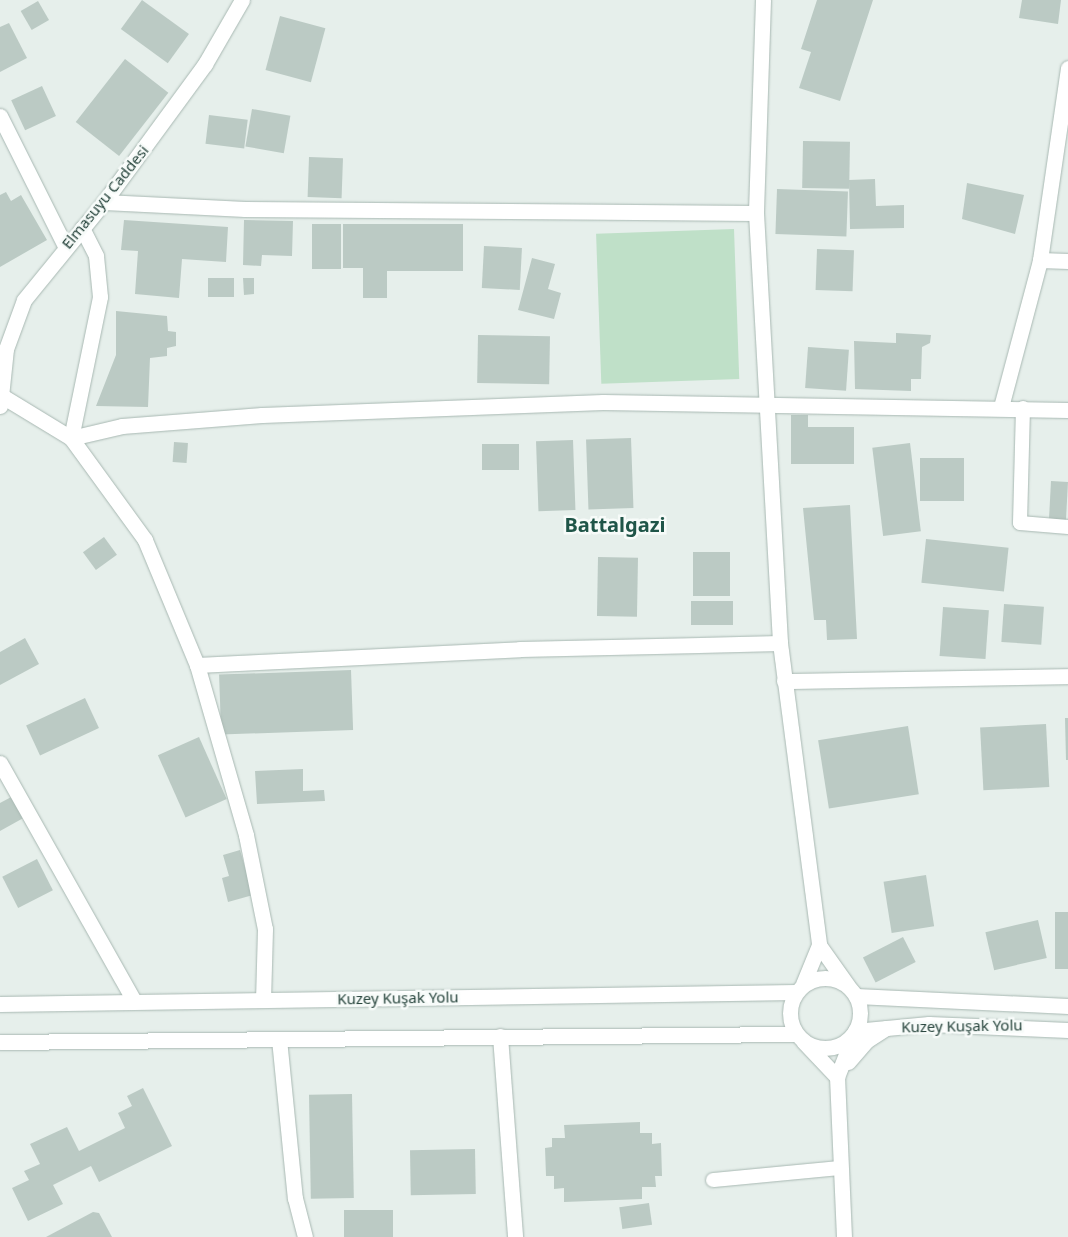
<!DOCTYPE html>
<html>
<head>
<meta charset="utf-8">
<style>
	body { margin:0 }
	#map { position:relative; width:1068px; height:1237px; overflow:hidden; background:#e6efeb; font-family:"Noto Sans",sans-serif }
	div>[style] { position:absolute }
	.green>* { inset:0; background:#bfe0c8; transform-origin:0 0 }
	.building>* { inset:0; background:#bbcac4; transform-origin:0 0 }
	.roads { filter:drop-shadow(0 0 1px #a8b8b2) drop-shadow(0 0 1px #a8b8b2) }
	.service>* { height:14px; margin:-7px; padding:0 7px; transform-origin:7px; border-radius:7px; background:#fff }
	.minor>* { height:15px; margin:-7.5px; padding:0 7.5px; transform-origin:7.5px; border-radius:7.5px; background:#fff }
	.tertiary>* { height:15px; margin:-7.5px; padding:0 7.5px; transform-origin:7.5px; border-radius:7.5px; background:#fff }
	.secondary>* { height:15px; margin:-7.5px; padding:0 7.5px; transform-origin:7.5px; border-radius:7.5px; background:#fff }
	.secondary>.ring { margin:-7.5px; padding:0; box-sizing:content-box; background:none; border:15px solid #fff; border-radius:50% }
	span { translate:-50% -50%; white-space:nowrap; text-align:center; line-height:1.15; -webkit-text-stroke:5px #f7fbf9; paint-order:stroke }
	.street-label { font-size:15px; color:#24423a }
	.district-label { font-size:20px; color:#1f5548; font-weight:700 }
</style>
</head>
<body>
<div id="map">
	<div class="green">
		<i style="left:734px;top:229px;width:150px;height:138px;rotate:88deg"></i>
	</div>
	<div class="building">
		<i style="left:142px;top:0;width:58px;height:36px;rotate:36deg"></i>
		<i style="clip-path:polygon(817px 0,873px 0,840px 101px,799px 88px,811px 52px,801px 49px)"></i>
		<i style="clip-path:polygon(1022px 0,1061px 0,1058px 24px,1019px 18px)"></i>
		<i style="left:38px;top:1px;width:22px;height:20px;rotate:60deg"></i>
		<i style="left:280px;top:16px;width:47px;height:56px;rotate:15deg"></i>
		<i style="clip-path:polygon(9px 23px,27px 58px,0 72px,0 27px)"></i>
		<i style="left:125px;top:59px;width:55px;height:80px;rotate:38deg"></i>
		<i style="left:42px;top:86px;width:33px;height:34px;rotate:65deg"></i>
		<i style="left:252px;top:109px;width:39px;height:38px;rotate:10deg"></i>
		<i style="left:209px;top:115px;width:39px;height:29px;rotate:7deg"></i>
		<i style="left:803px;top:141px;width:47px;height:47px;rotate:1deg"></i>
		<i style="left:309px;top:157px;width:34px;height:40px;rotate:2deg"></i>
		<i style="clip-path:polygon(875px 179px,876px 206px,904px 205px,904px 228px,850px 229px,849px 180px)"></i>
		<i style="clip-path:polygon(967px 183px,1024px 195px,1015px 234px,962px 219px)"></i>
		<i style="left:777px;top:189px;width:71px;height:45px;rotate:2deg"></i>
		<i style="clip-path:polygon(6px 192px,11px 201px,21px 195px,47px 240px,0 267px,0 195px)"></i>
		<i style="clip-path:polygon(124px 220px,228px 227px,226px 262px,182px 259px,179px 298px,135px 294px,138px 251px,121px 250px)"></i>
		<i style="clip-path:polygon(244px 220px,293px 221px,292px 256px,262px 255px,261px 266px,243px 265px)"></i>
		<i style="left:312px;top:224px;width:29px;height:45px"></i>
		<i style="clip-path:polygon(343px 224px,463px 224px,463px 271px,387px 271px,387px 298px,363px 298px,363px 268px,343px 268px)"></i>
		<i style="left:484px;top:246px;width:38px;height:42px;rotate:3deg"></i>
		<i style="left:817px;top:249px;width:37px;height:41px;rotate:2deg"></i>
		<i style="clip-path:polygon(532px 258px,555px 264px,548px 289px,561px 293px,554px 319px,518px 310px)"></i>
		<i style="left:208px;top:278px;width:26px;height:19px"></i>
		<i style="clip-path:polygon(243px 278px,254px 278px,254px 294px,244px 295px)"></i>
		<i style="clip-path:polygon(116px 311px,167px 316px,168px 331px,176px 332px,176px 346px,167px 348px,167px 356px,150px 358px,148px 407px,96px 406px,116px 355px)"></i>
		<i style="clip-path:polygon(896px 333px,931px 335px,930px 343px,922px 347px,921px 379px,911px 379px,911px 391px,855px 389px,854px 341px,896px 343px)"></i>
		<i style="left:478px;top:335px;width:72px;height:48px;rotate:1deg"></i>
		<i style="left:808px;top:347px;width:41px;height:41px;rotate:4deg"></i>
		<i style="clip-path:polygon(791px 415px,808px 415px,808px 427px,854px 427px,854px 464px,791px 464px)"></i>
		<i style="left:631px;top:438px;width:70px;height:45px;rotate:88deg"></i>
		<i style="left:573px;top:440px;width:70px;height:37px;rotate:88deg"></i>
		<i style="left:174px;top:442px;width:14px;height:20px;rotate:4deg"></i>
		<i style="left:910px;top:443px;width:89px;height:38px;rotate:83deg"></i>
		<i style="left:482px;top:444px;width:37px;height:26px"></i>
		<i style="left:920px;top:458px;width:44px;height:43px"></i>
		<i style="left:1051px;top:481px;width:17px;height:40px;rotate:3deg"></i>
		<i style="clip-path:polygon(850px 505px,857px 639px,827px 640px,826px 620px,814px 620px,803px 508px)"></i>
		<i style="left:104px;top:537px;width:22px;height:26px;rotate:54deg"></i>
		<i style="left:926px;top:539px;width:83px;height:44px;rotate:6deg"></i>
		<i style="left:693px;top:552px;width:37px;height:44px"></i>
		<i style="left:598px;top:557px;width:40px;height:59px;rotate:1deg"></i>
		<i style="left:733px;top:601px;width:24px;height:42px;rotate:90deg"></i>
		<i style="left:1004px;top:604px;width:40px;height:38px;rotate:4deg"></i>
		<i style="left:943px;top:607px;width:46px;height:49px;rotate:4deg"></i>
		<i style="clip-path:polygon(25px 638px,39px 664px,0 685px,0 652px)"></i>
		<i style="left:351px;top:670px;width:60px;height:132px;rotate:88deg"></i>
		<i style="left:85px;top:698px;width:33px;height:65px;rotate:65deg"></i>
		<i style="clip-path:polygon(1065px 718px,1068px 718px,1068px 760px,1066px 760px)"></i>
		<i style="left:1046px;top:724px;width:63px;height:66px;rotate:87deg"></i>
		<i style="left:908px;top:726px;width:69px;height:91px;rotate:81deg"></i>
		<i style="left:199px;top:737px;width:68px;height:45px;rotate:66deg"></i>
		<i style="clip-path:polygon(303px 769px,303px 791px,324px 790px,325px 801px,257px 804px,255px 771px)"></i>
		<i style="clip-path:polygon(15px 795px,27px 816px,0 831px,0 803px)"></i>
		<i style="clip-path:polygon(240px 850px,253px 895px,228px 902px,222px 878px,229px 876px,223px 855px)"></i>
		<i style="left:37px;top:859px;width:35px;height:39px;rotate:63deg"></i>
		<i style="left:926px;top:875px;width:52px;height:43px;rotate:81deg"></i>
		<i style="left:1055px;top:912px;width:13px;height:57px"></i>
		<i style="left:1038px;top:920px;width:39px;height:54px;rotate:77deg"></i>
		<i style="left:903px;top:937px;width:28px;height:45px;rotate:63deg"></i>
		<i style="clip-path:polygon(143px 1088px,172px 1146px,99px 1182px,91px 1166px,53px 1185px,63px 1204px,28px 1221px,12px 1188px,29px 1180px,24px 1171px,40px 1164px,30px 1144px,67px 1127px,79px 1151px,125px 1128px,118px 1113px,132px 1106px,127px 1096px)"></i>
		<i style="left:352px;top:1094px;width:104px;height:43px;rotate:89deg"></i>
		<i style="clip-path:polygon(640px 1122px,640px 1133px,652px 1133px,652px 1144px,661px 1143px,662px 1176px,655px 1176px,656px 1187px,642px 1187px,642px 1199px,564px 1202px,564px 1188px,554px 1189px,554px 1176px,546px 1176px,545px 1148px,552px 1147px,552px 1138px,565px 1138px,564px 1125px)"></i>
		<i style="left:475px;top:1149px;width:45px;height:65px;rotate:89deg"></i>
		<i style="left:649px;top:1203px;width:22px;height:30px;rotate:82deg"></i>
		<i style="left:393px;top:1210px;width:27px;height:49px;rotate:90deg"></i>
		<i style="clip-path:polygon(93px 1212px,99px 1213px,112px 1237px,46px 1237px)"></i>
	</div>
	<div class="roads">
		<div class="service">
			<i style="left:1023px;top:408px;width:115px;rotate:91.5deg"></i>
			<i style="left:1020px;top:523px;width:48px;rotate:4.8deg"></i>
			<i style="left:713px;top:1180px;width:128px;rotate:-5.4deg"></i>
		</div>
		<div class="minor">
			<i style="left:763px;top:0;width:213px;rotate:91.9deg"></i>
			<i style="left:756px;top:213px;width:431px;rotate:86.8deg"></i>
			<i style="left:780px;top:643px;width:305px;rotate:82.6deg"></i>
			<i style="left:819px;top:945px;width:50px;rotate:54.7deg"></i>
			<i style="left:0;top:116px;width:145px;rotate:63.4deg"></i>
			<i style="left:104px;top:202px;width:141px;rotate:2.8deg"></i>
			<i style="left:245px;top:209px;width:511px;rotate:0.45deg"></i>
			<i style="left:82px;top:228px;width:31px;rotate:63deg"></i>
			<i style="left:96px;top:256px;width:41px;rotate:84.4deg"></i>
			<i style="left:100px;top:297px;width:144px;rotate:101.6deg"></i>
			<i style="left:71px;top:438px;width:126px;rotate:54deg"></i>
			<i style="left:145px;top:540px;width:135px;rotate:67.4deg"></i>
			<i style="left:197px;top:665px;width:177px;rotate:73.9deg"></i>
			<i style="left:246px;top:835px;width:96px;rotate:78.6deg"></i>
			<i style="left:265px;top:929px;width:71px;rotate:91.6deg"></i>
			<i style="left:1040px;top:260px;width:28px;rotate:2deg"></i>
			<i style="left:2px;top:396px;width:81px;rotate:31.3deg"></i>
			<i style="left:71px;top:438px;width:52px;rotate:-13.2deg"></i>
			<i style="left:122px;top:426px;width:140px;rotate:-4.5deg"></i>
			<i style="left:262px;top:415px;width:341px;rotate:-2.2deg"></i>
			<i style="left:603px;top:402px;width:465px;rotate:1deg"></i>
			<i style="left:1001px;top:407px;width:152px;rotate:-75.1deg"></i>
			<i style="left:1040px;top:260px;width:194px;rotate:-81.7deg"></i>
			<i style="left:197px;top:665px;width:323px;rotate:-2.8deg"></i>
			<i style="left:520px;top:649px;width:260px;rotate:-1.3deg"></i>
			<i style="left:784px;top:681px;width:284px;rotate:-1deg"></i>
			<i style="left:0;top:763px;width:273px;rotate:60.6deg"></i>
			<i style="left:803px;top:984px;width:42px;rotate:-67.7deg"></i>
			<i style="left:500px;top:1036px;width:202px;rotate:85.7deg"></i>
			<i style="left:279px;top:1039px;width:160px;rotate:84.3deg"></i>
			<i style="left:295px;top:1198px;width:40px;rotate:75.6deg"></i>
			<i style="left:803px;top:1041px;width:50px;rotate:46.6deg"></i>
			<i style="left:848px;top:1062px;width:28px;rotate:-49deg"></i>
			<i style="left:866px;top:1041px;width:24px;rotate:-33deg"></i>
			<i style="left:844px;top:1237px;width:160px;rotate:-92.5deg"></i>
			<i style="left:837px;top:1077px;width:49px;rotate:-68.6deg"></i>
		</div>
		<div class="tertiary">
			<i style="left:0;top:406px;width:57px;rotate:-84deg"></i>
			<i style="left:6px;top:349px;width:52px;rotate:-69.8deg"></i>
			<i style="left:24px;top:300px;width:127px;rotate:-50.8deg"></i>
			<i style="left:104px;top:202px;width:171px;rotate:-53.8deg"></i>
			<i style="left:205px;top:64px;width:74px;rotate:-60deg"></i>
		</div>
		<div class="secondary">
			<i class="ring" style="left:790px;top:978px;width:55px;height:55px"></i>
			<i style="left:856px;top:996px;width:212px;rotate:2.7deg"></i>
			<i style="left:0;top:1004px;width:796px;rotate:-0.86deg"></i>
			<i style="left:855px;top:1031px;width:74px;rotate:-5.4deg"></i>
			<i style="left:929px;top:1024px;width:139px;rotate:2.5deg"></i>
			<i style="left:0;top:1042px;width:796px;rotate:-0.58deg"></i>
		</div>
	</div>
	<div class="street-label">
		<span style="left:105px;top:197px;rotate:-51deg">Elmasuyu Caddesi</span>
		<span style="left:398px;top:998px;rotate:-1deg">Kuzey Kuşak Yolu</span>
		<span style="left:962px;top:1026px;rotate:-1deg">Kuzey Kuşak Yolu</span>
	</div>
	<div class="district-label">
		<span style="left:615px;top:524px">Battalgazi</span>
	</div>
</div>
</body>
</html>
